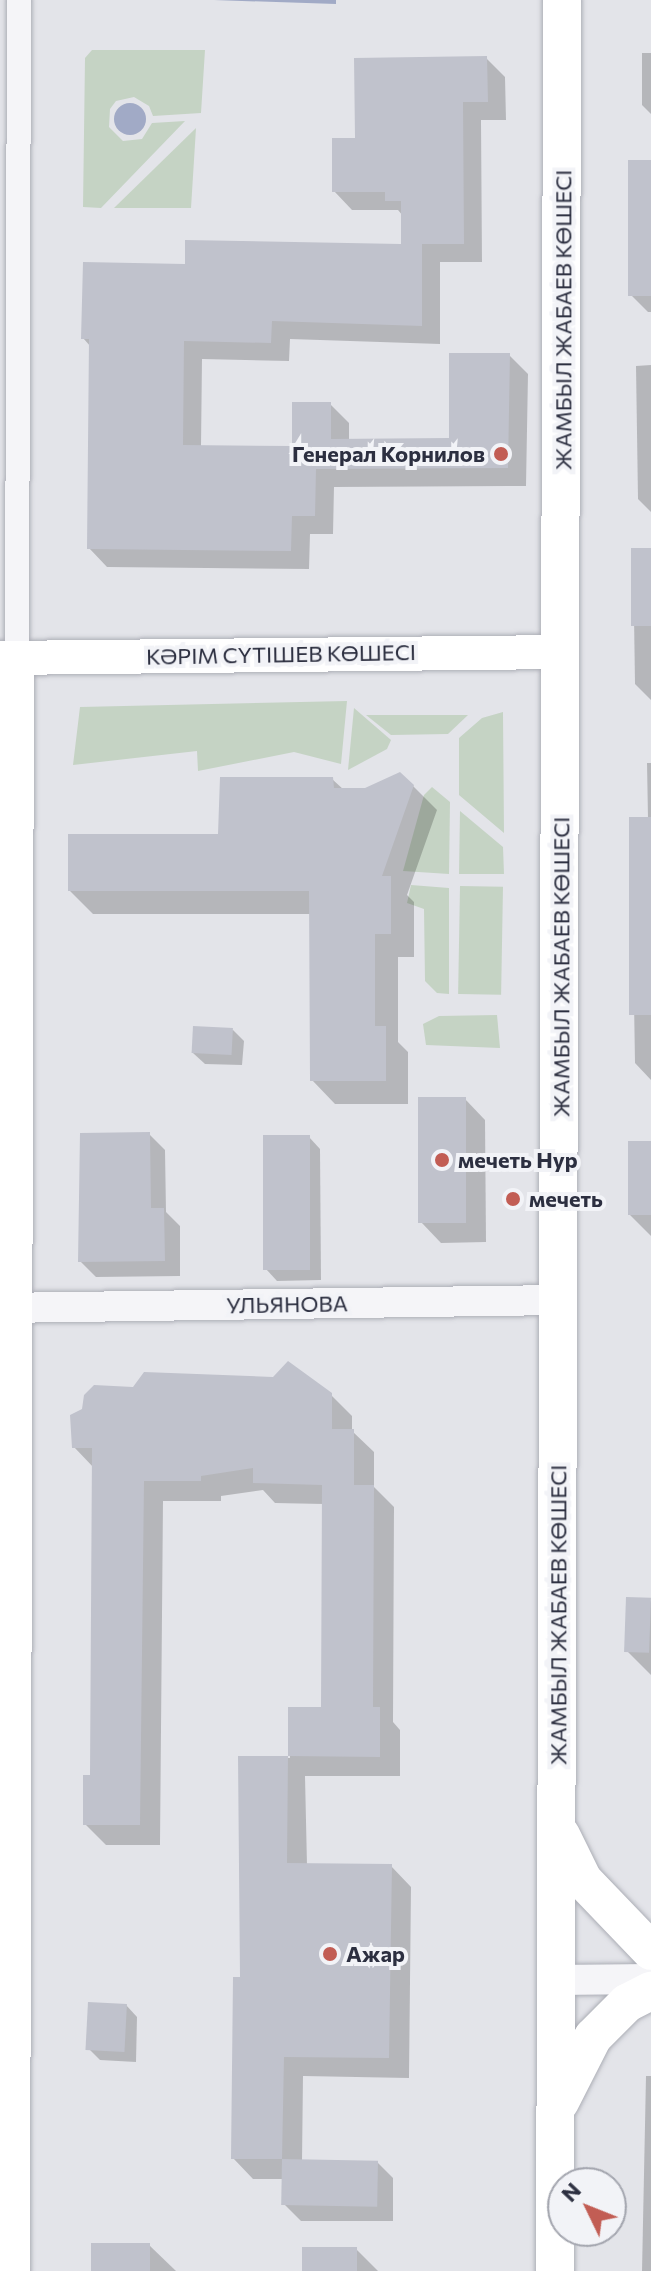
<!DOCTYPE html>
<html>
<head>
<meta charset="utf-8">
<style>
	body { margin:0 }
	#map { position:relative; width:651px; height:2271px; overflow:hidden; background:#e3e4e9; font-family:Commissioner,sans-serif }
	div>[style] { position:absolute }
	.green>* { inset:0; background:#c5d3c4; transform-origin:0 0 }
	.water>* { inset:0; background:#a1aac6 }
	.round { border-radius:50% }
	.shadow>* { inset:0; background:#0003 }
	.building>* { inset:0; background:#c0c2cc; transform-origin:0 0 }
	.roads { filter:drop-shadow(0 0 2px #acaeb6) drop-shadow(0 0 2px #acaeb6) }
	.minor>* { height:24px; margin:-12px; padding:0 12px; transform-origin:12px; border-radius:12px; background:#f5f5f8 }
	.tertiary>* { height:30px; margin:-15px; padding:0 15px; transform-origin:15px; border-radius:15px; background:#f5f5f8 }
	.secondary>* { height:34px; margin:-17px; padding:0 17px; transform-origin:17px; border-radius:17px; background:#fff }
	.primary>* { height:38px; margin:-19px; padding:0 19px; transform-origin:19px; border-radius:19px; background:#fff }
	.dots>* { width:22px; height:22px; translate:-50% -50%; box-sizing:border-box; border:4px solid #f2f3f7; border-radius:50% }
	span { translate:-50% -50%; white-space:nowrap; text-align:center; line-height:1.15; -webkit-text-stroke:8px #f2f3f7; paint-order:stroke }
	.street-label { font-size:22px; color:#2c2f40 }
	.poi-label { font-size:22px; color:#2c2f40; font-weight:700 }
	.right { translate:-100% -50%; text-align:right }
	.left { translate:0 -50%; text-align:left }
	.north { position:absolute; left:547px; top:2167px; width:80px; height:80px; box-sizing:border-box; background:#f2f3f7; border:2px solid #a3a5ae; border-radius:50%; rotate:313deg; font-size:22px; font-weight:700; line-height:32px; text-align:center; color:#2c2f40 }
	.north::after { content:''; display:block; margin:auto; width:28px; height:36px; background:#c25d54; clip-path:polygon(50% 0,100% 100%,50% 72%,0 100%) }
</style>
</head>
<body>
<div id="map">
	<div class="green">
		<i style="clip-path:polygon(92px 50px,205px 50px,201px 113px,153px 116px,149px 106px,134px 97px,116px 101px,110px 109px,109px 127px,123px 141px,142px 139px,152px 123px,185px 121px,101px 208px,83px 207px,85px 58px)"></i>
		<i style="clip-path:polygon(196px 128px,191px 208px,114px 208px)"></i>
		<i style="clip-path:polygon(347px 701px,341px 764px,294px 752px,198px 771px,197px 751px,73px 765px,80px 707px)"></i>
		<i style="clip-path:polygon(354px 708px,391px 740px,387px 749px,348px 770px)"></i>
		<i style="clip-path:polygon(503px 712px,503px 713px,504px 833px,459px 795px,459px 738px,482px 718px)"></i>
		<i style="clip-path:polygon(366px 715px,468px 715px,448px 734px,391px 735px)"></i>
		<i style="clip-path:polygon(432px 787px,450px 802px,449px 874px,403px 871px,424px 795px)"></i>
		<i style="clip-path:polygon(460px 811px,503px 847px,504px 874px,459px 874px)"></i>
		<i style="clip-path:polygon(411px 885px,449px 888px,449px 994px,437px 993px,425px 981px,424px 909px,407px 903px)"></i>
		<i style="left:460px;top:886px;width:43px;height:108px;rotate:1deg"></i>
		<i style="clip-path:polygon(497px 1015px,500px 1048px,426px 1045px,423px 1024px,439px 1016px)"></i>
	</div>
	<div class="water">
		<i style="clip-path:polygon(214px 0,336px 0,336px 4px)"></i>
		<i class="round" style="left:114px;top:103px;width:32px;height:32px"></i>
	</div>
	<div class="shadow">
		<i style="clip-path:polygon(642px 53px,651px 53px,651px 114px,642px 105px)"></i>
		<i style="clip-path:polygon(486px 58px,505px 77px,506px 120px,481px 120px,482px 262px,440px 262px,440px 344px,290px 339px,289px 361px,202px 359px,201px 447px,294px 448px,330px 404px,349px 423px,349px 441px,451px 440px,509px 355px,528px 374px,526px 486px,334px 487px,333px 534px,310px 534px,309px 569px,107px 567px,89px 548px,91px 347px,83px 338px,187px 266px,403px 246px,403px 216px,398px 210px,352px 210px,334px 191px,357px 140px)"></i>
		<i style="clip-path:polygon(651px 162px,651px 312px,648px 312px,632px 296px)"></i>
		<i style="clip-path:polygon(651px 365px,651px 512px,638px 499px,636px 366px)"></i>
		<i style="clip-path:polygon(633px 550px,651px 550px,651px 700px,635px 684px)"></i>
		<i style="clip-path:polygon(647px 763px,651px 763px,651px 1080px,635px 1063px,631px 819px,648px 819px)"></i>
		<i style="clip-path:polygon(332px 779px,344px 790px,413px 786px,437px 810px,407px 895px,414px 902px,414px 957px,398px 957px,398px 1042px,408px 1052px,408px 1104px,335px 1104px,312px 1080px,311px 914px,93px 914px,70px 891px,220px 836px)"></i>
		<i style="clip-path:polygon(233px 1030px,244px 1041px,242px 1065px,205px 1064px,193px 1053px)"></i>
		<i style="clip-path:polygon(465px 1099px,485px 1120px,486px 1242px,441px 1243px,421px 1222px)"></i>
		<i style="clip-path:polygon(149px 1134px,165px 1150px,166px 1212px,180px 1226px,180px 1276px,96px 1277px,80px 1261px)"></i>
		<i style="clip-path:polygon(309px 1137px,320px 1149px,321px 1280px,277px 1281px,266px 1269px)"></i>
		<i style="clip-path:polygon(651px 1143px,651px 1236px,629px 1214px)"></i>
		<i style="clip-path:polygon(331px 1395px,352px 1416px,352px 1431px,374px 1452px,374px 1487px,394px 1507px,393px 1722px,400px 1730px,400px 1776px,305px 1776px,307px 1865px,391px 1866px,411px 1887px,409px 2078px,303px 2076px,302px 2162px,377px 2162px,393px 2178px,393px 2221px,301px 2221px,284px 2204px,284px 2179px,253px 2179px,233px 2158px,242px 1979px,240px 1758px,290px 1758px,290px 1709px,323px 1709px,324px 1504px,275px 1503px,263px 1490px,221px 1496px,221px 1501px,163px 1501px,160px 1845px,106px 1845px,85px 1824px,92px 1777px,94px 1468px,74px 1447px)"></i>
		<i style="clip-path:polygon(651px 1600px,651px 1675px,627px 1651px)"></i>
		<i style="clip-path:polygon(126px 2005px,137px 2017px,136px 2062px,100px 2060px,89px 2049px)"></i>
		<i style="clip-path:polygon(646px 2076px,651px 2076px,651px 2271px,642px 2271px)"></i>
		<i style="clip-path:polygon(149px 2245px,176px 2271px,93px 2271px)"></i>
		<i style="clip-path:polygon(356px 2249px,378px 2271px,305px 2271px)"></i>
	</div>
	<div class="building">
		<i style="clip-path:polygon(487px 56px,488px 102px,463px 102px,464px 244px,422px 244px,422px 326px,272px 321px,271px 343px,184px 341px,183px 445px,292px 446px,292px 402px,331px 402px,331px 439px,449px 438px,449px 353px,510px 353px,508px 468px,316px 469px,315px 516px,292px 516px,291px 551px,87px 549px,89px 339px,81px 339px,83px 262px,185px 264px,185px 240px,401px 244px,401px 201px,385px 201px,385px 192px,332px 192px,332px 138px,355px 138px,354px 58px)"></i>
		<i style="left:651px;top:160px;width:136px;height:23px;rotate:90deg"></i>
		<i style="left:631px;top:548px;width:20px;height:78px"></i>
		<i style="clip-path:polygon(400px 772px,414px 785px,382px 876px,391px 876px,391px 934px,375px 934px,375px 1026px,386px 1026px,386px 1081px,310px 1081px,309px 891px,68px 891px,68px 834px,218px 834px,220px 777px,333px 777px,334px 788px,365px 788px)"></i>
		<i style="left:629px;top:817px;width:22px;height:198px"></i>
		<i style="left:193px;top:1026px;width:40px;height:27px;rotate:3deg"></i>
		<i style="left:418px;top:1097px;width:48px;height:126px"></i>
		<i style="clip-path:polygon(150px 1132px,151px 1208px,164px 1208px,165px 1261px,78px 1262px,80px 1133px)"></i>
		<i style="left:310px;top:1135px;width:135px;height:47px;rotate:90deg"></i>
		<i style="left:628px;top:1141px;width:23px;height:74px"></i>
		<i style="clip-path:polygon(288px 1361px,332px 1393px,332px 1429px,354px 1429px,354px 1485px,374px 1485px,373px 1707px,380px 1707px,380px 1757px,288px 1756px,288px 1707px,321px 1707px,322px 1485px,253px 1483px,253px 1468px,201px 1476px,201px 1481px,144px 1481px,140px 1825px,83px 1825px,83px 1775px,90px 1775px,92px 1448px,72px 1448px,70px 1415px,82px 1409px,84px 1395px,94px 1385px,133px 1387px,144px 1372px,273px 1377px)"></i>
		<i style="left:626px;top:1597px;width:25px;height:55px;rotate:2deg"></i>
		<i style="clip-path:polygon(238px 1756px,288px 1756px,287px 1863px,392px 1864px,389px 2058px,284px 2057px,282px 2159px,231px 2159px,233px 1977px,240px 1977px)"></i>
		<i style="left:88px;top:2002px;width:39px;height:48px;rotate:3deg"></i>
		<i style="left:282px;top:2159px;width:96px;height:46px;rotate:1deg"></i>
		<i style="left:91px;top:2243px;width:59px;height:28px"></i>
		<i style="left:302px;top:2247px;width:55px;height:24px"></i>
	</div>
	<div class="roads">
		<div class="minor">
			<i style="left:17px;top:658px;width:658px;rotate:-89.83deg"></i>
		</div>
		<div class="tertiary">
			<i style="left:0;top:1308px;width:559px;rotate:-0.82deg"></i>
			<i style="left:556px;top:1980px;width:95px;rotate:-0.6deg"></i>
		</div>
		<div class="secondary">
			<i style="left:0;top:658px;width:562px;rotate:-0.61deg"></i>
			<i style="left:13px;top:2271px;width:1613px;rotate:-89.86deg"></i>
		</div>
		<div class="primary">
			<i style="left:561px;top:1835px;width:50px;rotate:63.9deg"></i>
			<i style="left:583px;top:1880px;width:98px;rotate:46.2deg"></i>
			<i style="left:560px;top:2102px;width:73px;rotate:-63.1deg"></i>
			<i style="left:593px;top:2037px;width:48px;rotate:-45deg"></i>
			<i style="left:627px;top:2003px;width:27px;rotate:-27deg"></i>
			<i style="left:555px;top:2271px;width:2271px;rotate:-89.82deg"></i>
		</div>
	</div>
	<div class="dots">
		<i style="left:501px;top:454px;background:#c25d54"></i>
		<i style="left:442px;top:1160px;background:#c25d54"></i>
		<i style="left:513px;top:1199px;background:#c25d54"></i>
		<i style="left:330px;top:1954px;background:#c25d54"></i>
	</div>
	<div class="street-label">
		<span style="left:563px;top:320px;rotate:-90deg">ЖАМБЫЛ ЖАБАЕВ КӨШЕСІ</span>
		<span style="left:281px;top:654px;rotate:-1deg">КӘРІМ СҮТІШЕВ КӨШЕСІ</span>
		<span style="left:561px;top:967px;rotate:-90deg">ЖАМБЫЛ ЖАБАЕВ КӨШЕСІ</span>
		<span style="left:287px;top:1304px;rotate:-1deg">УЛЬЯНОВА</span>
		<span style="left:558px;top:1615px;rotate:-90deg">ЖАМБЫЛ ЖАБАЕВ КӨШЕСІ</span>
	</div>
	<div class="poi-label">
		<span class="right" style="left:485px;top:454px">Генерал Корнилов</span>
		<span class="left" style="left:458px;top:1160px">мечеть Нур</span>
		<span class="left" style="left:529px;top:1199px">мечеть</span>
		<span class="left" style="left:346px;top:1954px">Ажар</span>
	</div>
	<div class="north">N</div>
</div>
</body>
</html>
